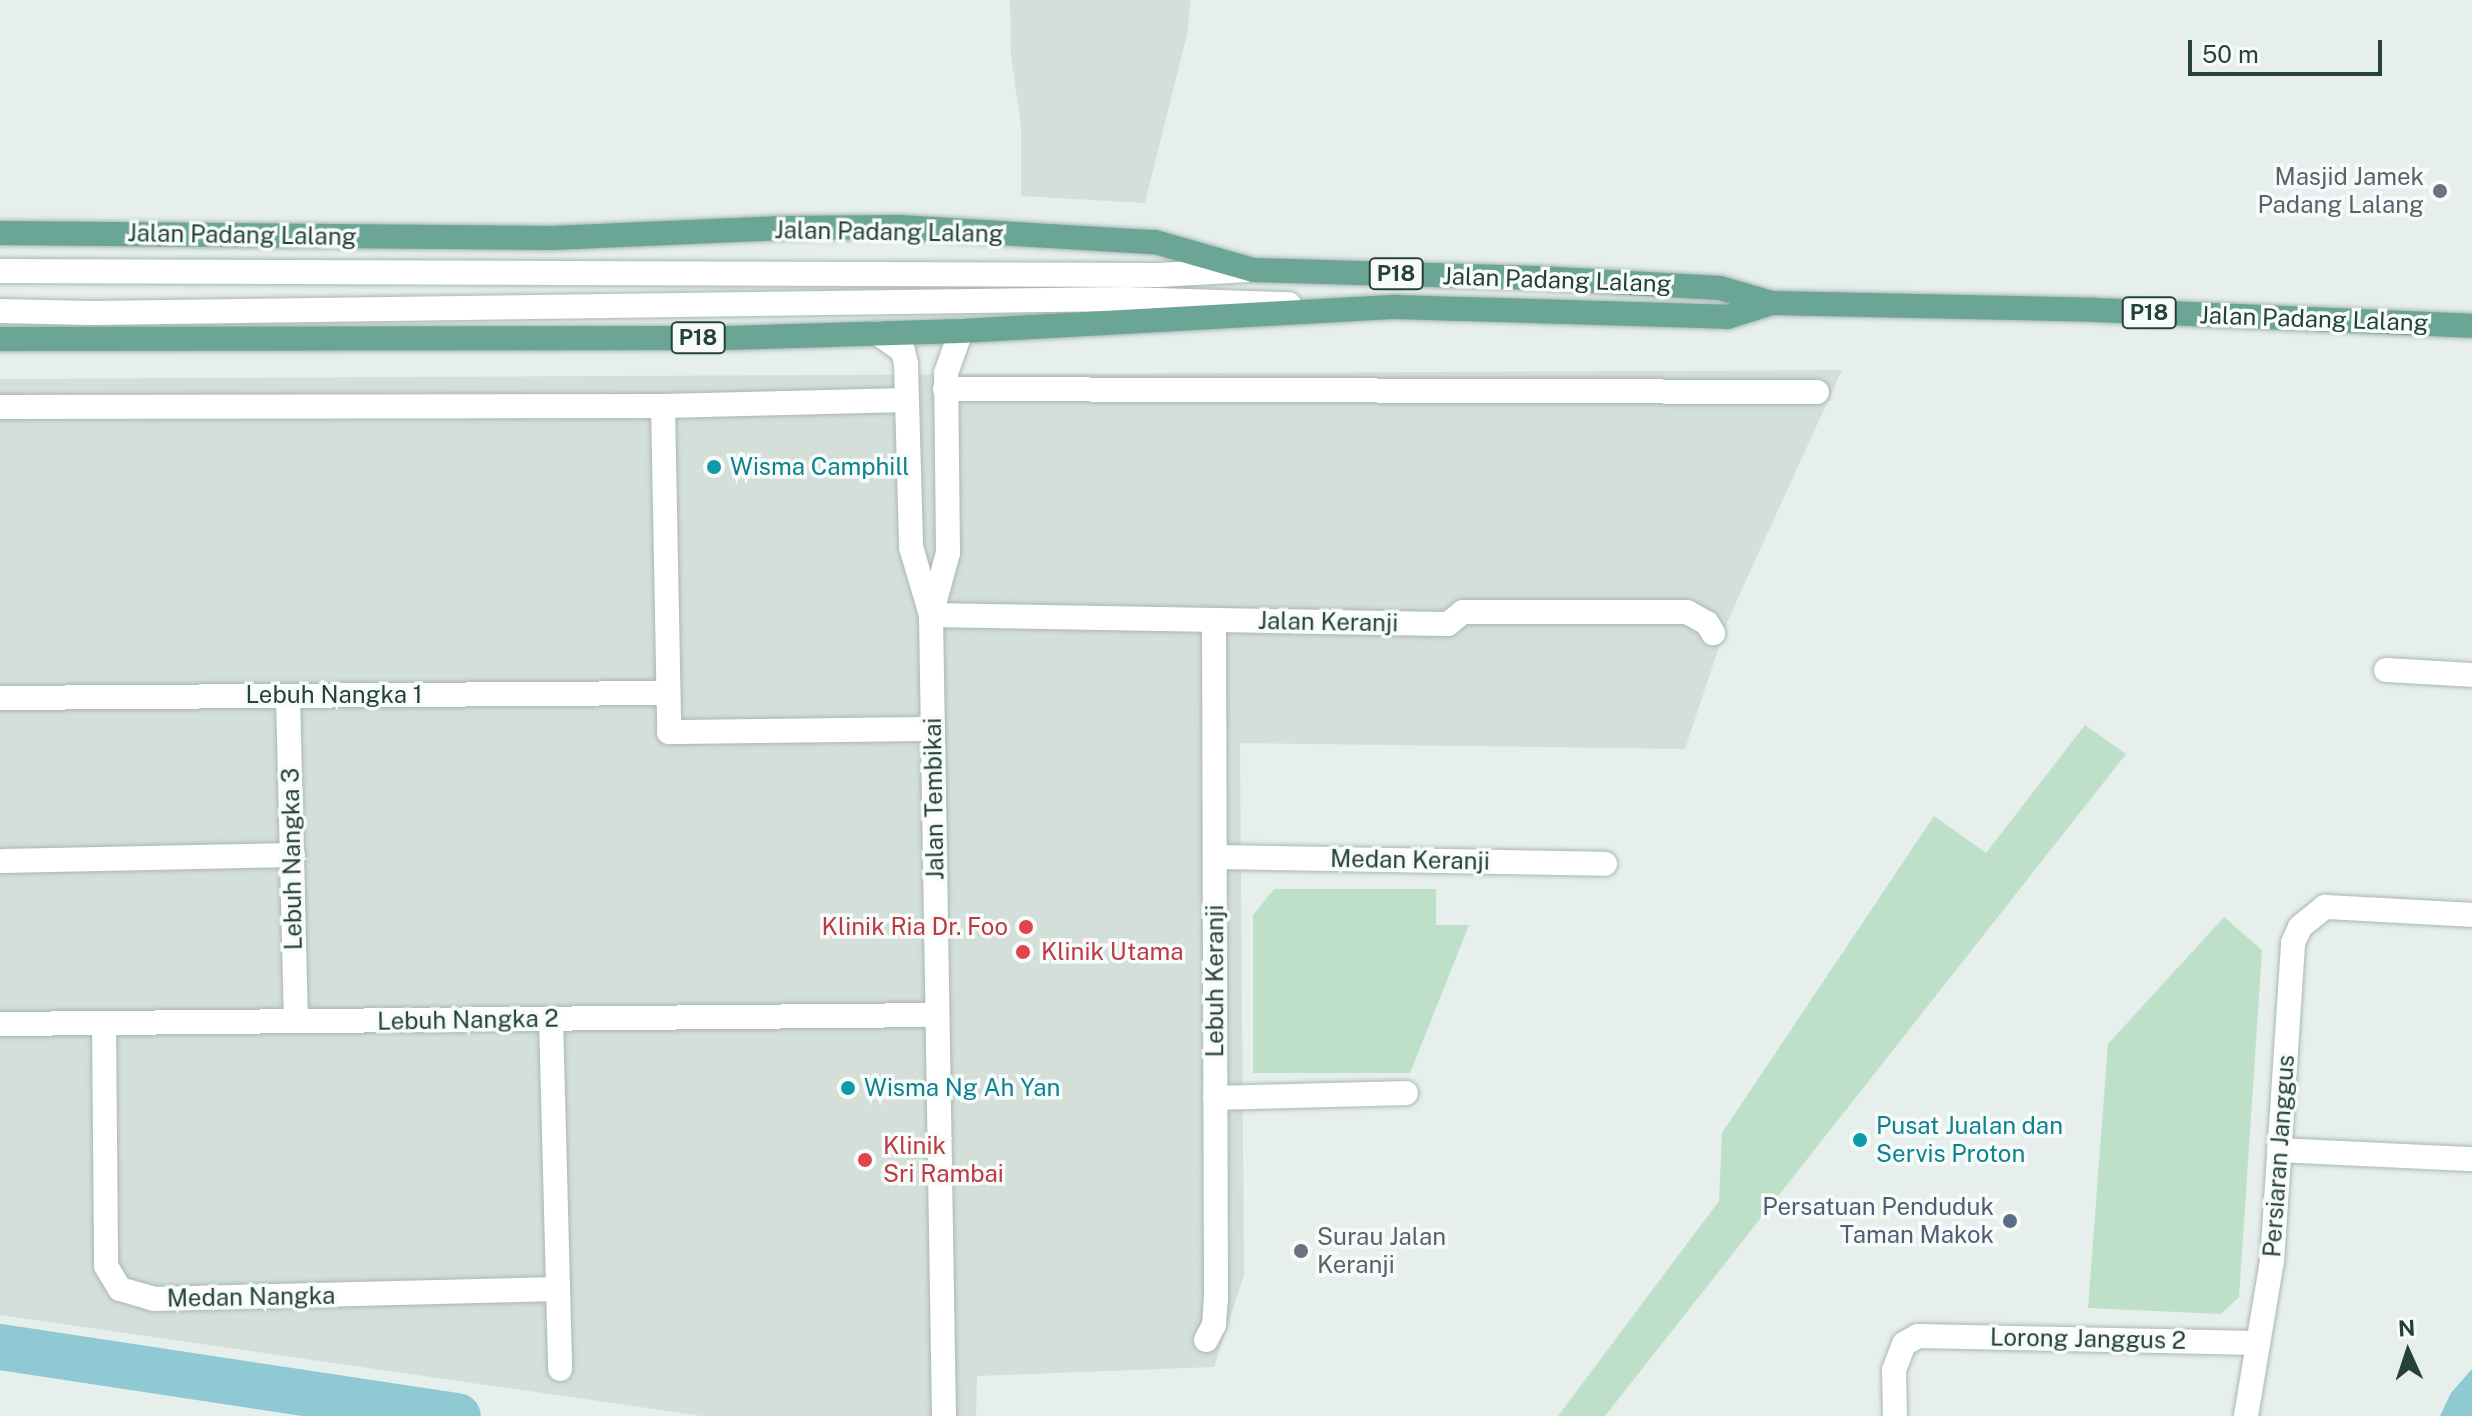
<!DOCTYPE html>
<html>
<head>
<meta charset="utf-8">
<style>
	body { margin:0 }
	#map { position:relative; width:2472px; height:1416px; overflow:hidden; background:#e6efeb; font-family:"Public Sans",sans-serif }
	div>[style] { position:absolute }
	.built>* { inset:0; background:#d4dfda }
	.green>* { inset:0; background:#bfe0c8 }
	.water>* { inset:0; background:#8ec9d4 }
	.river>* { height:46px; margin:-23px; padding:0 23px; transform-origin:23px; border-radius:23px; background:#8ec9d4 }
	.roads { filter:drop-shadow(0 0 2px #a8b8b2) drop-shadow(0 0 2px #a8b8b2) }
	.street>* { height:24px; margin:-12px; padding:0 12px; transform-origin:12px; border-radius:12px; background:#fff }
	.secondary>* { height:24px; margin:-12px; padding:0 12px; transform-origin:12px; border-radius:12px; background:#fff }
	.primary>* { height:24px; margin:-12px; padding:0 12px; transform-origin:12px; border-radius:12px; background:#6aa596 }
	.dots>* { width:22px; height:22px; translate:-50% -50%; box-sizing:border-box; border:4px solid #f7fbf9; border-radius:50% }
	span { translate:-50% -50%; white-space:nowrap; text-align:center; line-height:1.15; -webkit-text-stroke:7px #f7fbf9; paint-order:stroke }
	.shield-label span { padding:2px 6px; background:#f7fbf9; border:2px solid; border-radius:6px; -webkit-text-stroke-width:0 }
	.shield-label { font-size:22px; color:#24423a; font-weight:700 }
	.worship-label { font-size:24px; color:#5b616d }
	.right { translate:-100% -50%; text-align:right }
	.left { translate:0 -50%; text-align:left }
	.street-label { font-size:24px; color:#24423a }
	.culture-label { font-size:24px; color:#0d838f }
	.health-label { font-size:24px; color:#be3a42 }
	.service-label { font-size:24px; color:#4e5e75 }
	.north { position:absolute; left:2368px; top:1312px; width:80px; height:80px; -webkit-text-stroke:6px #f7fbf9; paint-order:stroke; rotate:357deg; font-size:22px; font-weight:700; line-height:32px; text-align:center; color:#24423a }
	.north::after { content:''; display:block; margin:auto; width:28px; height:36px; background:#24423a; clip-path:polygon(50% 0,100% 100%,50% 72%,0 100%) }
	.scale { position:absolute; left:2188px; top:40px; width:194px; height:36px; box-sizing:border-box; border:4px solid #24423a; border-top:0; padding-left:10px; font-size:24px; line-height:28px; white-space:nowrap; color:#24423a; -webkit-text-stroke:6px #f7fbf9; paint-order:stroke }
</style>
</head>
<body>
<div id="map">
	<div class="built">
		<i style="clip-path:polygon(1010px 0,1191px 0,1187px 35px,1145px 203px,1021px 196px,1021px 127px,1011px 55px)"></i>
		<i style="clip-path:polygon(1842px 370px,1728px 620px,1685px 749px,1240px 743px,1244px 1275px,1214px 1367px,977px 1376px,976px 1416px,702px 1416px,0 1315px,0 379px)"></i>
	</div>
	<div class="green">
		<i style="clip-path:polygon(2085px 725px,2126px 754px,1605px 1416px,1558px 1416px,1719px 1201px,1722px 1133px,1934px 816px,1986px 853px)"></i>
		<i style="clip-path:polygon(1274px 889px,1436px 889px,1436px 925px,1469px 925px,1410px 1073px,1253px 1073px,1253px 915px)"></i>
		<i style="clip-path:polygon(2224px 917px,2262px 950px,2239px 1297px,2221px 1314px,2088px 1308px,2108px 1044px)"></i>
	</div>
	<div class="water">
		<i style="clip-path:polygon(2472px 1369px,2472px 1416px,2440px 1416px,2451px 1393px)"></i>
	</div>
	<div class="river">
		<i style="left:0;top:1347px;width:463px;rotate:8.6deg"></i>
	</div>
	<div class="roads">
		<div class="street">
			<i style="left:945px;top:389px;width:872px;rotate:0.2deg"></i>
			<i style="left:663px;top:406px;width:326px;rotate:88.9deg"></i>
			<i style="left:669px;top:732px;width:264px;rotate:-0.7deg"></i>
			<i style="left:0;top:407px;width:663px;rotate:-0.09deg"></i>
			<i style="left:663px;top:406px;width:244px;rotate:-1.4deg"></i>
			<i style="left:931px;top:615px;width:517px;rotate:1deg"></i>
			<i style="left:1448px;top:624px;width:19px;rotate:-39deg"></i>
			<i style="left:1463px;top:612px;width:224px"></i>
			<i style="left:1687px;top:612px;width:23px;rotate:29deg"></i>
			<i style="left:1707px;top:623px;width:12px;rotate:59deg"></i>
			<i style="left:2386px;top:670px;width:86px;rotate:3.3deg"></i>
			<i style="left:288px;top:696px;width:325px;rotate:88.6deg"></i>
			<i style="left:0;top:698px;width:668px;rotate:-0.43deg"></i>
			<i style="left:1215px;top:857px;width:390px;rotate:1deg"></i>
			<i style="left:3px;top:861px;width:290px;rotate:-1.2deg"></i>
			<i style="left:551px;top:1019px;width:350px;rotate:88.5deg"></i>
			<i style="left:104px;top:1023px;width:243px;rotate:89.5deg"></i>
			<i style="left:106px;top:1266px;width:27px;rotate:59deg"></i>
			<i style="left:120px;top:1289px;width:35px;rotate:16deg"></i>
			<i style="left:154px;top:1299px;width:404px;rotate:-1.4deg"></i>
			<i style="left:0;top:1024px;width:937px;rotate:-0.55deg"></i>
			<i style="left:1215px;top:1098px;width:191px;rotate:-1.5deg"></i>
			<i style="left:2279px;top:1150px;width:193px;rotate:2.7deg"></i>
			<i style="left:1206px;top:1340px;width:17px;rotate:-62deg"></i>
			<i style="left:1214px;top:1325px;width:26px;rotate:-86deg"></i>
			<i style="left:1216px;top:1299px;width:679px;rotate:-90.17deg"></i>
			<i style="left:1895px;top:1416px;width:46px;rotate:-91.2deg"></i>
			<i style="left:1894px;top:1370px;width:28px;rotate:-69deg"></i>
			<i style="left:1904px;top:1344px;width:16px;rotate:-30deg"></i>
			<i style="left:1918px;top:1336px;width:340px;rotate:1.2deg"></i>
			<i style="left:2246px;top:1416px;width:157px;rotate:-80.5deg"></i>
			<i style="left:2272px;top:1261px;width:319px;rotate:-86.2deg"></i>
			<i style="left:2293px;top:943px;width:17px;rotate:-66deg"></i>
			<i style="left:2300px;top:927px;width:32px;rotate:-39deg"></i>
			<i style="left:2325px;top:907px;width:147px;rotate:3.1deg"></i>
		</div>
		<div class="secondary">
			<i style="left:0;top:271px;width:1159px;rotate:0.2deg"></i>
			<i style="left:1159px;top:275px;width:90px;rotate:-3.2deg"></i>
			<i style="left:0;top:311px;width:92px;rotate:1.2deg"></i>
			<i style="left:92px;top:313px;width:1034px;rotate:-0.78deg"></i>
			<i style="left:1126px;top:299px;width:163px;rotate:1.8deg"></i>
			<i style="left:878px;top:333px;width:31px;rotate:36deg"></i>
			<i style="left:903px;top:351px;width:13px;rotate:77deg"></i>
			<i style="left:906px;top:364px;width:183px;rotate:88.4deg"></i>
			<i style="left:911px;top:547px;width:71px;rotate:73.6deg"></i>
			<i style="left:931px;top:615px;width:801px;rotate:89.07deg"></i>
			<i style="left:931px;top:615px;width:64px;rotate:-74.7deg"></i>
			<i style="left:948px;top:553px;width:180px;rotate:-90.6deg"></i>
			<i style="left:946px;top:373px;width:45px;rotate:-70.3deg"></i>
		</div>
		<div class="primary">
			<i style="left:0;top:233px;width:552px;rotate:0.52deg"></i>
			<i style="left:552px;top:238px;width:225px;rotate:-2.5deg"></i>
			<i style="left:777px;top:228px;width:122px;rotate:-0.5deg"></i>
			<i style="left:899px;top:227px;width:256px;rotate:3.4deg"></i>
			<i style="left:1155px;top:242px;width:102px;rotate:15.9deg"></i>
			<i style="left:1253px;top:270px;width:286px;rotate:1.6deg"></i>
			<i style="left:1539px;top:278px;width:181px;rotate:3.2deg"></i>
			<i style="left:1720px;top:288px;width:54px;rotate:16.1deg"></i>
			<i style="left:1772px;top:303px;width:323px;rotate:1.2deg"></i>
			<i style="left:2095px;top:310px;width:377px;rotate:2.4deg"></i>
			<i style="left:0;top:339px;width:727px;rotate:-0.08deg"></i>
			<i style="left:727px;top:338px;width:234px;rotate:-1.7deg"></i>
			<i style="left:961px;top:331px;width:436px;rotate:-3.2deg"></i>
			<i style="left:1396px;top:307px;width:331px;rotate:1.7deg"></i>
			<i style="left:1727px;top:317px;width:47px;rotate:-17.3deg"></i>
		</div>
	</div>
	<div class="dots">
		<i style="left:2440px;top:191px;background:#6b7280"></i>
		<i style="left:714px;top:467px;background:#0f9aa8"></i>
		<i style="left:1026px;top:927px;background:#e0444e"></i>
		<i style="left:1023px;top:952px;background:#e0444e"></i>
		<i style="left:848px;top:1088px;background:#0f9aa8"></i>
		<i style="left:1860px;top:1140px;background:#0f9aa8"></i>
		<i style="left:865px;top:1160px;background:#e0444e"></i>
		<i style="left:2010px;top:1221px;background:#5c6f8a"></i>
		<i style="left:1301px;top:1251px;background:#6b7280"></i>
	</div>
	<div class="shield-label">
		<span style="left:1396px;top:274px">P18</span>
		<span style="left:2149px;top:313px">P18</span>
		<span style="left:698px;top:338px">P18</span>
	</div>
	<div class="worship-label">
		<span class="right" style="left:2424px;top:191px">Masjid Jamek<br>Padang Lalang</span>
		<span class="left" style="left:1317px;top:1251px">Surau Jalan<br>Keranji</span>
	</div>
	<div class="street-label">
		<span style="left:889px;top:232px;rotate:1deg">Jalan Padang Lalang</span>
		<span style="left:242px;top:235px;rotate:1deg">Jalan Padang Lalang</span>
		<span style="left:1557px;top:280px;rotate:2deg">Jalan Padang Lalang</span>
		<span style="left:2314px;top:319px;rotate:2deg">Jalan Padang Lalang</span>
		<span style="left:1328px;top:622px;rotate:1deg">Jalan Keranji</span>
		<span style="left:334px;top:695px">Lebuh Nangka 1</span>
		<span style="left:934px;top:799px;rotate:-91deg">Jalan Tembikai</span>
		<span style="left:292px;top:859px;rotate:-91deg">Lebuh Nangka 3</span>
		<span style="left:1410px;top:860px;rotate:1deg">Medan Keranji</span>
		<span style="left:1215px;top:981px;rotate:-90deg">Lebuh Keranji</span>
		<span style="left:468px;top:1020px;rotate:-1deg">Lebuh Nangka 2</span>
		<span style="left:2279px;top:1156px;rotate:-86deg">Persiaran Janggus</span>
		<span style="left:251px;top:1297px;rotate:-1deg">Medan Nangka</span>
		<span style="left:2088px;top:1339px;rotate:1deg">Lorong Janggus 2</span>
	</div>
	<div class="culture-label">
		<span class="left" style="left:730px;top:467px">Wisma Camphill</span>
		<span class="left" style="left:864px;top:1088px">Wisma Ng Ah Yan</span>
		<span class="left" style="left:1876px;top:1140px">Pusat Jualan dan<br>Servis Proton</span>
	</div>
	<div class="health-label">
		<span class="right" style="left:1008px;top:927px">Klinik Ria Dr. Foo</span>
		<span class="left" style="left:1041px;top:952px">Klinik Utama</span>
		<span class="left" style="left:883px;top:1160px">Klinik<br>Sri Rambai</span>
	</div>
	<div class="service-label">
		<span class="right" style="left:1994px;top:1221px">Persatuan Penduduk<br>Taman Makok</span>
	</div>
	<div class="north">N</div>
	<div class="scale">50 m</div>
</div>
</body>
</html>
